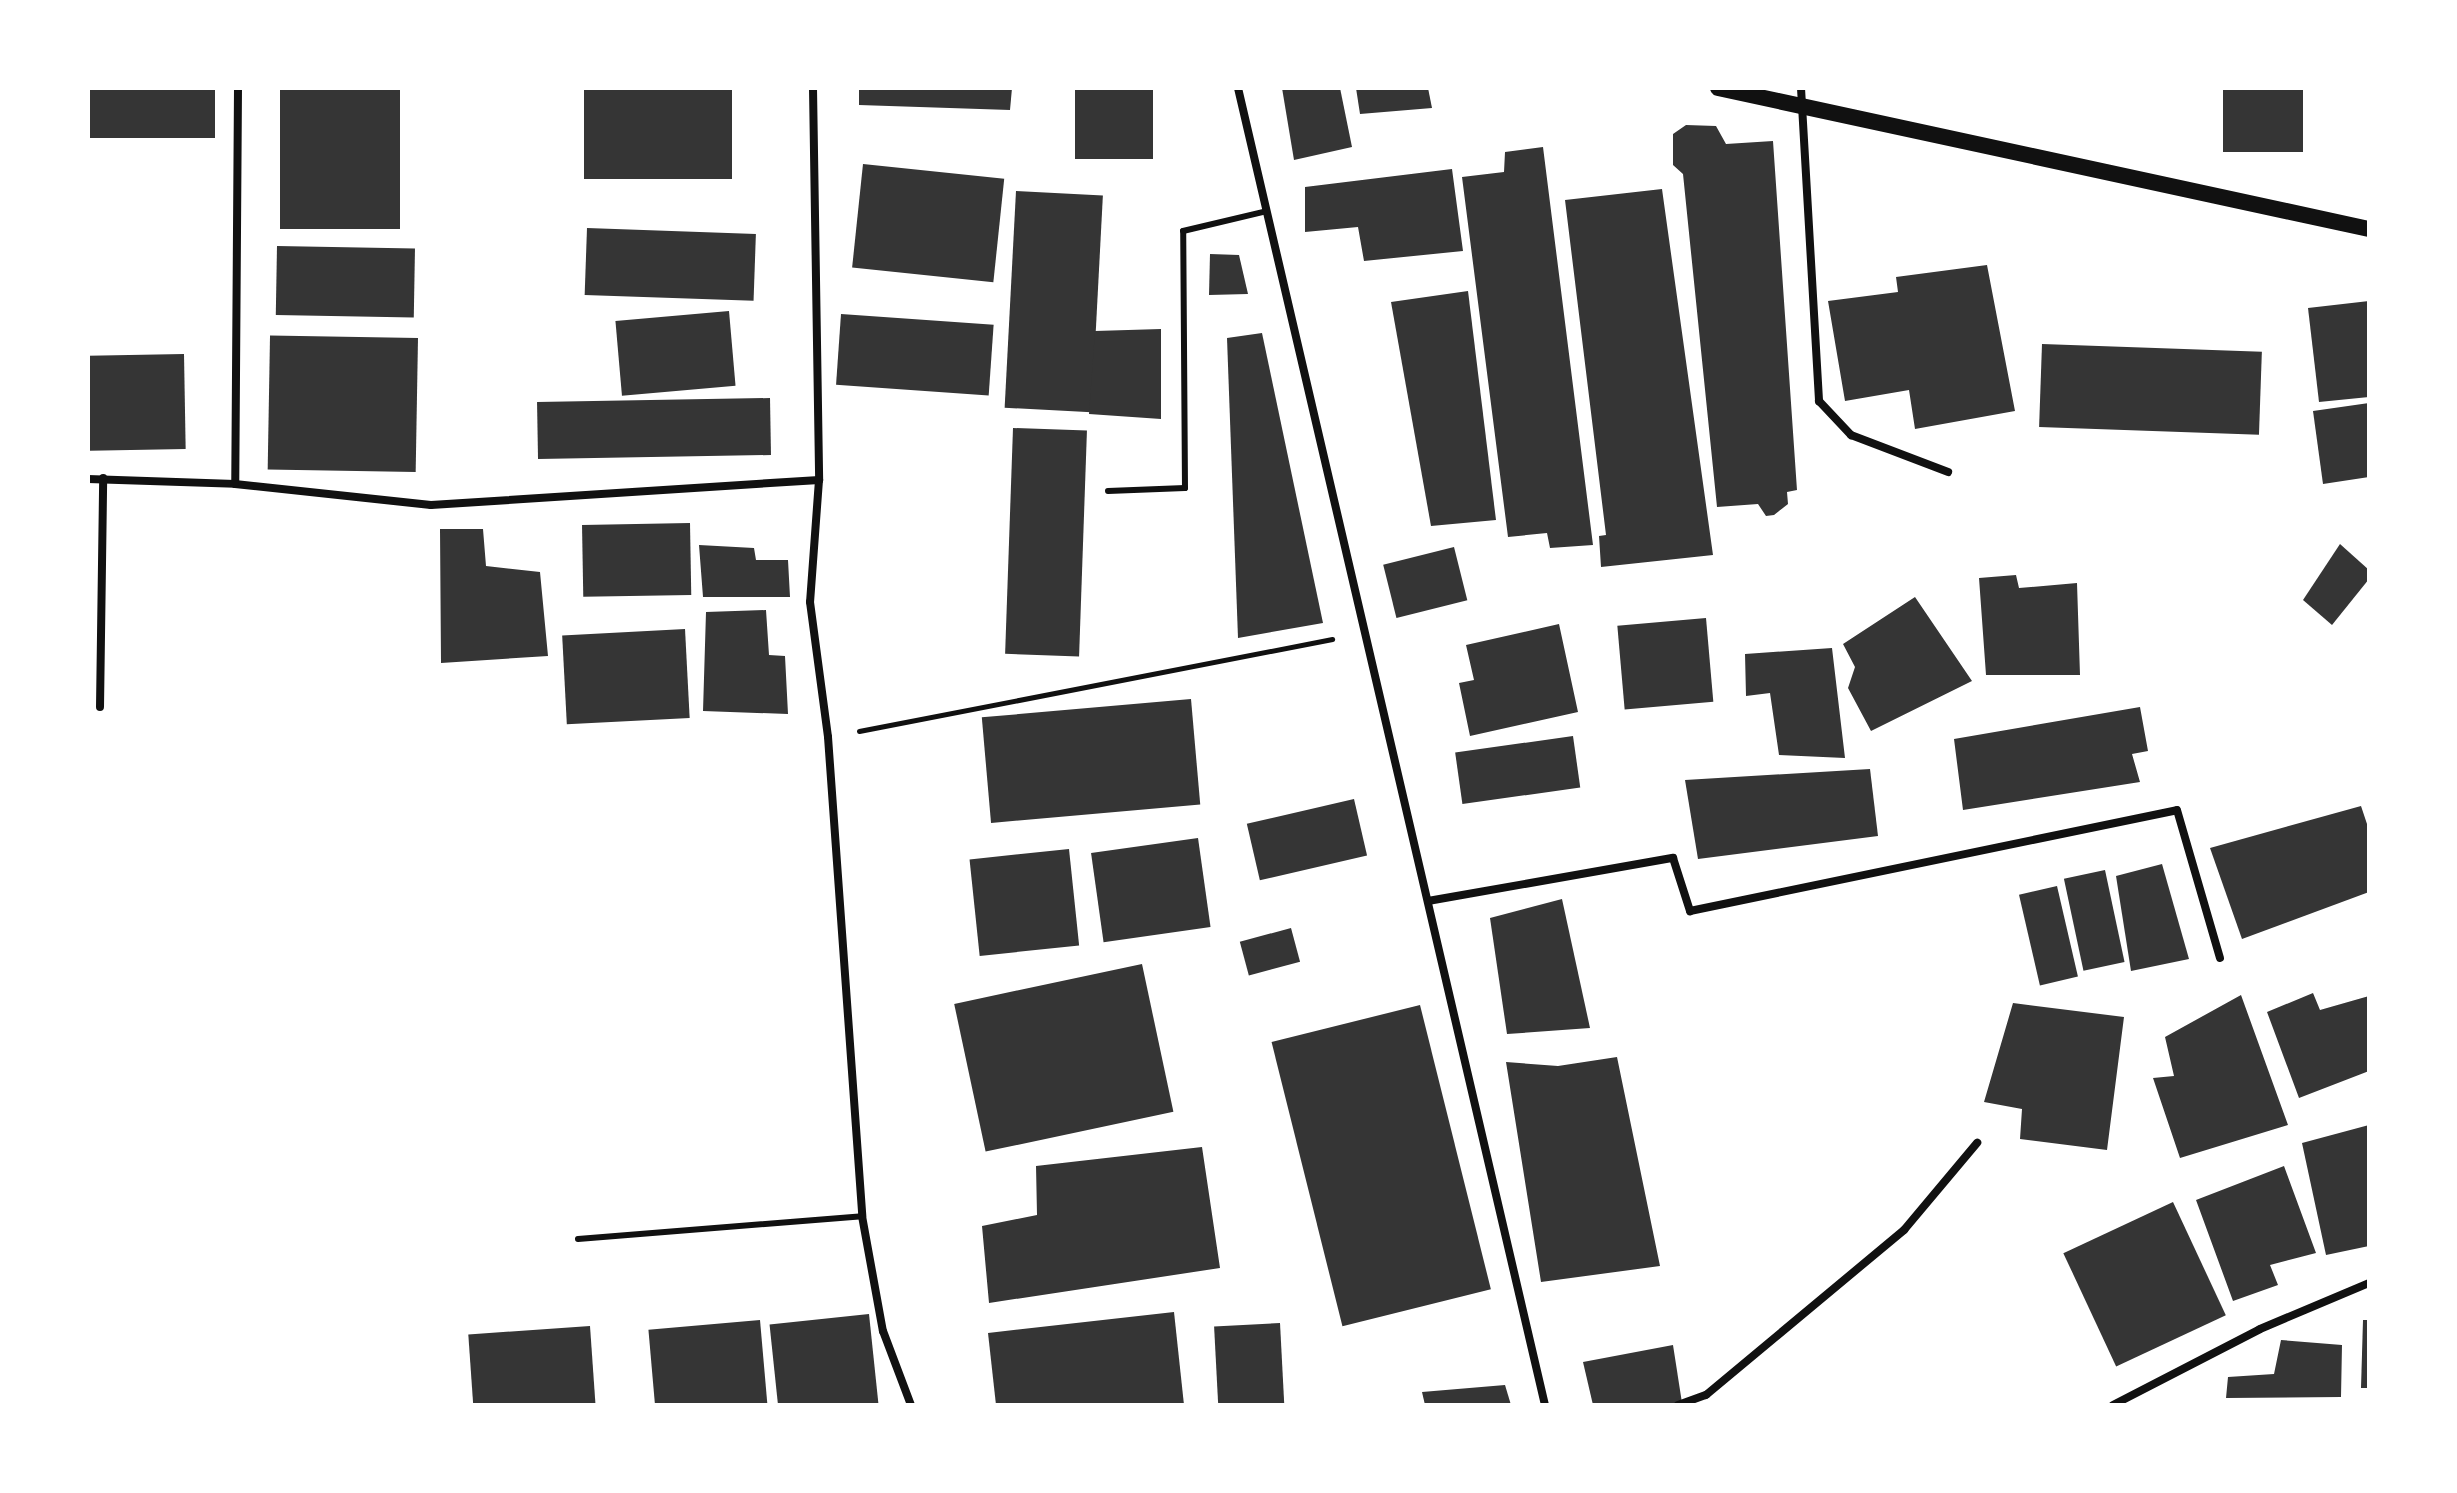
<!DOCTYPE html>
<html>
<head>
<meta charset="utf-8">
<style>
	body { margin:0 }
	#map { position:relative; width:2457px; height:1493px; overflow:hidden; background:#fff; font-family:Arial,sans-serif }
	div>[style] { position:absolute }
	.building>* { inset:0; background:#353535; transform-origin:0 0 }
	.path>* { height:5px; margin:-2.5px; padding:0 2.5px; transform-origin:2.5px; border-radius:2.5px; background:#111 }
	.service>* { height:6px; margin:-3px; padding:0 3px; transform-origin:3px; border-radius:3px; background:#111 }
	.minor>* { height:8px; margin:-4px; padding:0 4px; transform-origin:4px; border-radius:4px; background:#111 }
	.secondary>* { height:16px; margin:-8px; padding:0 8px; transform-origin:8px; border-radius:8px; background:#111 }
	span { translate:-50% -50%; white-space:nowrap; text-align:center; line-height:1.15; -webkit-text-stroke:8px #fff; paint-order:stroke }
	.frame { position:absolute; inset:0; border:90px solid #fff; pointer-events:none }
</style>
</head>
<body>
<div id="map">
	<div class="building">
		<i style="left:88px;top:88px;width:127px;height:50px"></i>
		<i style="left:280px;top:88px;width:120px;height:141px"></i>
		<i style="left:584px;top:88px;width:148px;height:91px"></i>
		<i style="clip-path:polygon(859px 88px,1012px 88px,1010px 110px,859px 105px)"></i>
		<i style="left:1075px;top:88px;width:78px;height:71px"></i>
		<i style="clip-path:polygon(1282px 88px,1340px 88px,1352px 147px,1294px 160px)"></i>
		<i style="clip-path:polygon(1356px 88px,1428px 88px,1432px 108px,1360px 114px)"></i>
		<i style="left:2223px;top:88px;width:80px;height:64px"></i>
		<i style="clip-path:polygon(1686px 125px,1716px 126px,1726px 144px,1773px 141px,1797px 490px,1787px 492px,1788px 504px,1774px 515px,1766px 516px,1758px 504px,1717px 507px,1683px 174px,1673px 165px,1673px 134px)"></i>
		<i style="clip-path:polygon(1543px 147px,1593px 545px,1550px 548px,1547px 533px,1508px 537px,1462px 177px,1504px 172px,1505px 152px)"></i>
		<i style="left:863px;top:164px;width:142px;height:104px;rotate:6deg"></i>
		<i style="clip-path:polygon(1452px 169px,1463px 251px,1364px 261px,1358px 227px,1305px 232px,1305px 187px)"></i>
		<i style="clip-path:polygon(1662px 189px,1713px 555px,1601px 567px,1599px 536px,1606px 535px,1565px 200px)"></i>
		<i style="left:1016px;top:191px;width:87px;height:217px;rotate:3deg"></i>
		<i style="left:587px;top:228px;width:169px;height:67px;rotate:2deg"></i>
		<i style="left:277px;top:246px;width:138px;height:69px;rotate:1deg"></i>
		<i style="clip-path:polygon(1210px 254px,1239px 255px,1248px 294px,1209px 295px)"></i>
		<i style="clip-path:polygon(1987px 265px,2015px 411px,1915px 429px,1909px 390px,1845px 401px,1828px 301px,1898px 292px,1896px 277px)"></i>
		<i style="clip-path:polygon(1468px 291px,1496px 520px,1431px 526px,1391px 302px)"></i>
		<i style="clip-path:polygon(2369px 301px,2369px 397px,2319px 402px,2308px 308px)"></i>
		<i style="left:729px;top:311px;width:75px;height:114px;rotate:85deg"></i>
		<i style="left:841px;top:314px;width:153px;height:71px;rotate:4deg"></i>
		<i style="clip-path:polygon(1161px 329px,1161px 419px,1089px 414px,1095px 331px)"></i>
		<i style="clip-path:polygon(1262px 333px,1323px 623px,1238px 638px,1227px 338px)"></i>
		<i style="left:418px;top:338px;width:134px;height:148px;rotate:91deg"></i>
		<i style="left:2042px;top:344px;width:220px;height:83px;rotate:2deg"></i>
		<i style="left:184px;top:354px;width:95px;height:96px;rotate:89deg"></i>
		<i style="left:770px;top:398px;width:57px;height:233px;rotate:89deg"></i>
		<i style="clip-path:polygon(2369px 403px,2369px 477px,2323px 484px,2313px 411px)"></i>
		<i style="left:1013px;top:428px;width:74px;height:226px;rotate:2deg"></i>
		<i style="left:690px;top:523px;width:72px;height:108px;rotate:89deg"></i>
		<i style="clip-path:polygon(440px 529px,483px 529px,486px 566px,540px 572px,548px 656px,441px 663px)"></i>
		<i style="clip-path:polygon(2340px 544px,2369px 570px,2369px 579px,2332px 625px,2303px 600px)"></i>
		<i style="clip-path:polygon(699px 545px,754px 548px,756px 560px,788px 560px,790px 597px,703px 597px)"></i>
		<i style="left:1454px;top:547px;width:55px;height:73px;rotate:76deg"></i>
		<i style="clip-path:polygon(2016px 575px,2019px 588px,2077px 583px,2080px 675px,1986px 675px,1979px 578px)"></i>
		<i style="clip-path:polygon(1915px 597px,1972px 681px,1871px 731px,1848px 688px,1855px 667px,1843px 644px)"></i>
		<i style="clip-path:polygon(766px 610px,769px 655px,785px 656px,788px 714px,703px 711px,706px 612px)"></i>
		<i style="left:1706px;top:618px;width:84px;height:89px;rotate:85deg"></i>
		<i style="clip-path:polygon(1559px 624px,1578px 712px,1470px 736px,1459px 683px,1474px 680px,1466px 645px)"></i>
		<i style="left:685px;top:629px;width:89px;height:123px;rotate:87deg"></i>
		<i style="clip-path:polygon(1832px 648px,1845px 758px,1779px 755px,1770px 693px,1746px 696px,1745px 654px)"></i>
		<i style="left:1191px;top:699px;width:106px;height:210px;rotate:85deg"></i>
		<i style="clip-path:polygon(2140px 707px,2148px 751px,2132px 754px,2140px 782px,1963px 810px,1954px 739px)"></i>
		<i style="left:1573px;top:736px;width:52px;height:119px;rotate:82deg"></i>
		<i style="clip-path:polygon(1870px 769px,1878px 836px,1698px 859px,1685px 780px)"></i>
		<i style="left:1354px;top:799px;width:58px;height:110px;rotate:77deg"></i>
		<i style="clip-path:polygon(2361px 806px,2369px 830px,2369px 892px,2242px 939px,2210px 848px)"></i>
		<i style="left:1198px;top:838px;width:90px;height:108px;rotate:82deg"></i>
		<i style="left:1069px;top:849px;width:97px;height:100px;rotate:84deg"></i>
		<i style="clip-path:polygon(2162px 864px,2189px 959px,2131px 971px,2116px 876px)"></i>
		<i style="left:2105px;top:870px;width:94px;height:42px;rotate:78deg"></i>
		<i style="left:2057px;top:886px;width:93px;height:39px;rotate:77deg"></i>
		<i style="clip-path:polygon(1562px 899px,1590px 1028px,1507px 1034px,1490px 918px)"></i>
		<i style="left:1291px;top:928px;width:35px;height:53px;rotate:75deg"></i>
		<i style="left:1142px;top:964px;width:151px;height:192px;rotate:78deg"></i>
		<i style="clip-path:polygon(2313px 993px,2320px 1010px,2369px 996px,2369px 1071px,2299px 1098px,2267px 1012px)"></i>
		<i style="clip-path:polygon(2241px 995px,2288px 1125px,2180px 1158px,2153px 1078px,2174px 1076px,2165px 1037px)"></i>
		<i style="clip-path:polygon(2013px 1003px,2124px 1017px,2107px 1150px,2020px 1139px,2022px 1109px,1984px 1102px)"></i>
		<i style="left:1420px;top:1005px;width:293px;height:153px;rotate:76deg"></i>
		<i style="clip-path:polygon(1617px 1057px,1660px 1266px,1541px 1282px,1506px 1062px,1558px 1066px)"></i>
		<i style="clip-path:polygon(2369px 1125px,2369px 1246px,2326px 1255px,2302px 1143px)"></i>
		<i style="clip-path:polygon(1202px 1147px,1220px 1268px,989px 1303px,982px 1226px,1037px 1215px,1036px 1166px)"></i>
		<i style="clip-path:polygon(2284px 1166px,2316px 1253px,2270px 1265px,2278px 1285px,2233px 1301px,2196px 1200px)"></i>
		<i style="left:2173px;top:1202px;width:125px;height:121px;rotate:65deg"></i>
		<i style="clip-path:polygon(1174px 1312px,1184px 1405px,996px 1405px,988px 1333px)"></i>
		<i style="left:869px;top:1314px;width:91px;height:100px;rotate:84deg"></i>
		<i style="left:760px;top:1320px;width:85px;height:112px;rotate:85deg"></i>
		<i style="clip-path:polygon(2363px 1320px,2369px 1320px,2369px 1388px,2361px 1388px)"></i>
		<i style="left:1280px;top:1323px;width:82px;height:66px;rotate:87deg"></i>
		<i style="left:590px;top:1326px;width:79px;height:122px;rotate:86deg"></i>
		<i style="clip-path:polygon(2281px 1340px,2342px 1345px,2341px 1397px,2226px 1398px,2228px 1377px,2274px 1374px)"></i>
		<i style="clip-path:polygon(1673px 1345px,1682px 1403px,1593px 1405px,1583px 1362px)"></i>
		<i style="clip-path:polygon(1505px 1385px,1511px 1405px,1425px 1405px,1422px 1392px)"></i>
	</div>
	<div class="path">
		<i style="left:859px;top:731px;width:482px;rotate:-11deg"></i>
	</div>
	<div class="service">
		<i style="left:1108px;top:491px;width:77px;rotate:-2.2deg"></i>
		<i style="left:1185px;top:488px;width:257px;rotate:-90.4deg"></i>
		<i style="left:1183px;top:231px;width:86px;rotate:-13.4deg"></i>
		<i style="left:578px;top:1239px;width:285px;rotate:-4.6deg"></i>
	</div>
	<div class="minor">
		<i style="left:238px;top:88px;width:396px;rotate:90.4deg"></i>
		<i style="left:235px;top:484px;width:197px;rotate:6.1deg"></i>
		<i style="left:431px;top:505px;width:389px;rotate:-3.7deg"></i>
		<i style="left:813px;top:88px;width:392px;rotate:89.1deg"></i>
		<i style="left:819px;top:480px;width:122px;rotate:94.2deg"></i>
		<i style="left:810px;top:602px;width:136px;rotate:82.4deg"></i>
		<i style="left:828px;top:737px;width:480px;rotate:85.9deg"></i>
		<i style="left:862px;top:1216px;width:117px;rotate:79.7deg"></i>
		<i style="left:883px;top:1331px;width:79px;rotate:69.3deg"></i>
		<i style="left:1238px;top:88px;width:1352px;rotate:76.88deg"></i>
		<i style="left:1801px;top:88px;width:314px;rotate:86.7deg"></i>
		<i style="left:1819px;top:401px;width:47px;rotate:46.7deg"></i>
		<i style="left:1851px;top:435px;width:104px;rotate:20.9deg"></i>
		<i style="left:88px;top:479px;width:147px;rotate:1.9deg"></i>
		<i style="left:100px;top:707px;width:229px;rotate:-89.2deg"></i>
		<i style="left:1428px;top:901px;width:249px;rotate:-10deg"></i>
		<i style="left:1673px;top:858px;width:56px;rotate:72.2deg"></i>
		<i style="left:1690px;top:911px;width:497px;rotate:-11.7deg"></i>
		<i style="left:2177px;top:810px;width:154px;rotate:73.8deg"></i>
		<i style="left:1678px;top:1405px;width:30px;rotate:-20deg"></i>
		<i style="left:1706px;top:1395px;width:258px;rotate:-39.8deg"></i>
		<i style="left:1904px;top:1230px;width:114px;rotate:-50deg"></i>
		<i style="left:2113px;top:1405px;width:165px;rotate:-27.3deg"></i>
		<i style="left:2260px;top:1329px;width:118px;rotate:-22.9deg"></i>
	</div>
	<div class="secondary">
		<i style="left:1718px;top:88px;width:666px;rotate:12.22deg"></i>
	</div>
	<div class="frame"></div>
</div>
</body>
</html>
